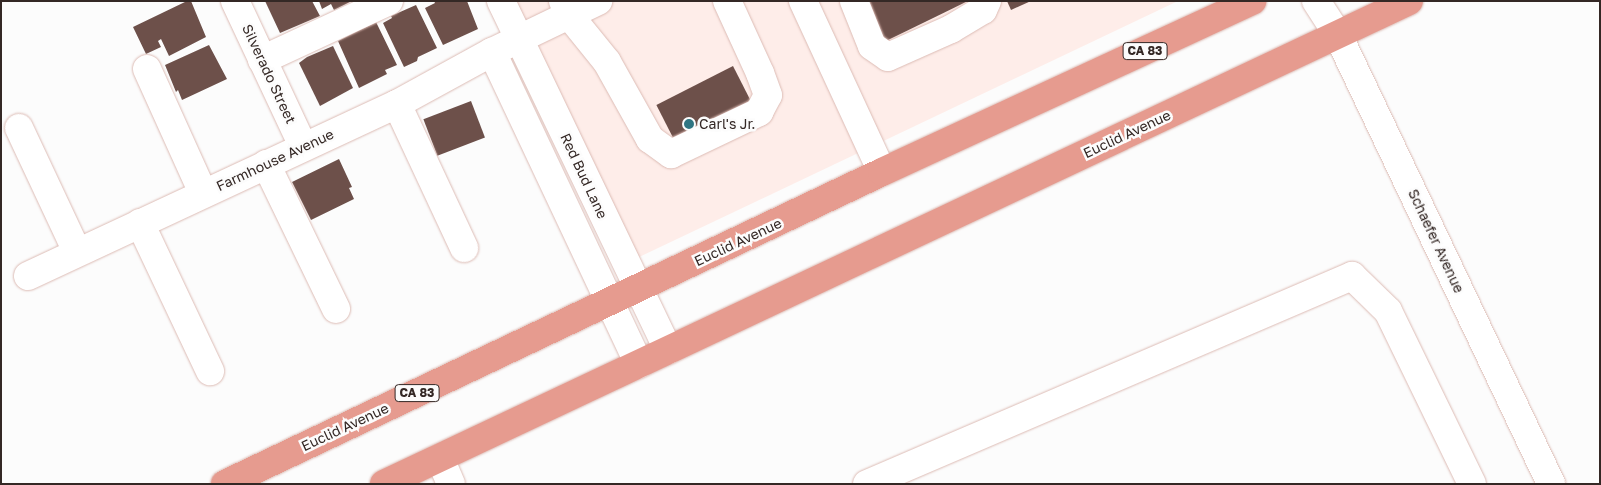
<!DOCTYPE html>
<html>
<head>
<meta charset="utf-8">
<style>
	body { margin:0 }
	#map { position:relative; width:1601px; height:485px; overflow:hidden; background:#fcfcfc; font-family:"Golos Text",sans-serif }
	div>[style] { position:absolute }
	.built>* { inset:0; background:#feede9 }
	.building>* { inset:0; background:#6d504a; transform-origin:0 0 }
	.roads { filter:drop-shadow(0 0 1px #dcbbb4) drop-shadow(0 0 1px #dcbbb4) }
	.minor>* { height:28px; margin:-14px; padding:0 14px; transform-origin:14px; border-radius:14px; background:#fff }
	.major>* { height:28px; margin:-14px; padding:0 14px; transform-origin:14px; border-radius:14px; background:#e69b8f }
	.dots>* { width:14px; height:14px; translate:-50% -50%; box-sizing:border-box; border:2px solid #fcfcfc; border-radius:50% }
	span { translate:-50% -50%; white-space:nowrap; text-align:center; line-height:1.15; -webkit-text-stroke:5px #fcfcfc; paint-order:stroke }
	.shield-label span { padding:1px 4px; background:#fcfcfc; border:1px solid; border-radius:4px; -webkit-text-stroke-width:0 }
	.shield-label { font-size:12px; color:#342825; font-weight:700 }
	.street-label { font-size:14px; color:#342825 }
	.poi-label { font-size:14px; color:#342825 }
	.left { translate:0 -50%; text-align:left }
	.frame { position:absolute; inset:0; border:2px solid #342825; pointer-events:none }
</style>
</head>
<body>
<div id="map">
	<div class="built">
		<i style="clip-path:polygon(489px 1px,1178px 1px,616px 268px)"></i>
	</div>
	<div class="building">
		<i style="clip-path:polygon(187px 1px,191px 1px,206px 37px,169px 56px,161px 39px,158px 41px,161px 47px,146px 54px,133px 27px)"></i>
		<i style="clip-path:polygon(265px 1px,312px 1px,320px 16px,280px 33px)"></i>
		<i style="clip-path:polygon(319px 1px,352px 1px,334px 10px,331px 4px,322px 9px)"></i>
		<i style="clip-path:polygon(434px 1px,467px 1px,478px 29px,443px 45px,425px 8px,435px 3px)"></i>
		<i style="clip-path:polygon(865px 1px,968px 1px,884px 42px)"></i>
		<i style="clip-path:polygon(1007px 1px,1031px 1px,1011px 10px)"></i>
		<i style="clip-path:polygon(416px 5px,437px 48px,418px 57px,417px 61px,404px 67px,383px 23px,392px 18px,391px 16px)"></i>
		<i style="clip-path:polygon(376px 22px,397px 65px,385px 70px,387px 74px,359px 88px,338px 41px)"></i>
		<i style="clip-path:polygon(209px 45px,227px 79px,182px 100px,178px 90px,176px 92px,165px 65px)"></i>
		<i style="clip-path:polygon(333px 46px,353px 88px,320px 106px,299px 63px,307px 57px)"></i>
		<i style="left:733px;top:66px;width:44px;height:86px;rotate:63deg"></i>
		<i style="left:471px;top:101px;width:39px;height:51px;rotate:69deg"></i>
		<i style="clip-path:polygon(339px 159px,352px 187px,349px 188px,354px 199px,311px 220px,292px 182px)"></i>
	</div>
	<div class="roads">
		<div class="minor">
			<i style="left:235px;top:1px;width:160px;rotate:64.9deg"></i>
			<i style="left:501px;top:1px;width:387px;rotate:64.4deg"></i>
			<i style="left:563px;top:1px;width:15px;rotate:67deg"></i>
			<i style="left:569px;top:15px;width:60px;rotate:51deg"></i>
			<i style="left:607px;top:62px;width:88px;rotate:60.8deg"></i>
			<i style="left:650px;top:139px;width:26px;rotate:36deg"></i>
			<i style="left:671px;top:154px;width:98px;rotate:-25.5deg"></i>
			<i style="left:759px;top:112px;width:19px;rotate:-62deg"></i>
			<i style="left:768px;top:95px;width:23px;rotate:-110deg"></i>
			<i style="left:760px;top:73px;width:79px;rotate:-114.6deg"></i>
			<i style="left:803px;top:1px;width:188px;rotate:65.2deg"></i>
			<i style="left:854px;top:1px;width:48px;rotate:68.2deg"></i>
			<i style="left:872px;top:46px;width:19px;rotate:35deg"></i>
			<i style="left:888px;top:57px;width:69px;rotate:-24deg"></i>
			<i style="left:951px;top:29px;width:37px;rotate:-31deg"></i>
			<i style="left:983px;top:10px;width:10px;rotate:-66deg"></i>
			<i style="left:1316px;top:1px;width:40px;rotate:57.1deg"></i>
			<i style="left:1338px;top:35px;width:497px;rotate:64.6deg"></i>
			<i style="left:492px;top:52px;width:345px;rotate:64.8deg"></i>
			<i style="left:262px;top:60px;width:140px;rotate:-24.9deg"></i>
			<i style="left:147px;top:69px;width:136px;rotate:65.7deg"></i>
			<i style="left:397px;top:104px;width:159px;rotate:65deg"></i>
			<i style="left:19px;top:128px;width:137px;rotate:64.9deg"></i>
			<i style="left:266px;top:164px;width:161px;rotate:64.2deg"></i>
			<i style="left:140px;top:223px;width:164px;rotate:64.7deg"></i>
			<i style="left:28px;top:276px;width:407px;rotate:-25deg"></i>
			<i style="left:397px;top:104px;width:108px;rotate:-28.7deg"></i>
			<i style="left:492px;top:52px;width:118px;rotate:-25.7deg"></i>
			<i style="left:440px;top:458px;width:28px;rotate:67deg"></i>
			<i style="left:867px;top:484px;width:528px;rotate:-23.21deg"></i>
			<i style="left:1352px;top:276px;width:50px;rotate:44.2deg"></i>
			<i style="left:1388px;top:311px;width:192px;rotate:64.1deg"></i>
		</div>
		<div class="major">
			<i style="left:225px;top:484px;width:727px;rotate:-25.4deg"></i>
			<i style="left:882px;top:172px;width:408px;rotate:-24.8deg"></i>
			<i style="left:384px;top:484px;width:1133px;rotate:-25.23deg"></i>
		</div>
	</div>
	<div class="dots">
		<i style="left:689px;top:124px;background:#307683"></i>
	</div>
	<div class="shield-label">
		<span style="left:1145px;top:51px">CA 83</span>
		<span style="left:417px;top:393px">CA 83</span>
	</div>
	<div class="street-label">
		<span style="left:269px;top:74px;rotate:65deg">Silverado Street</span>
		<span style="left:1127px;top:134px;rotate:-25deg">Euclid Avenue</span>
		<span style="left:275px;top:160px;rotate:-25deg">Farmhouse Avenue</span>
		<span style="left:584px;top:176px;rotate:65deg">Red Bud Lane</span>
		<span style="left:1436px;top:241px;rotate:65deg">Schaefer Avenue</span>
		<span style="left:738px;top:242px;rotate:-25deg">Euclid Avenue</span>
		<span style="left:345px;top:427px;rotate:-25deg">Euclid Avenue</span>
	</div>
	<div class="poi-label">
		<span class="left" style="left:699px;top:124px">Carl's Jr.</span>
	</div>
	<div class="frame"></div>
</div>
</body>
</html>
